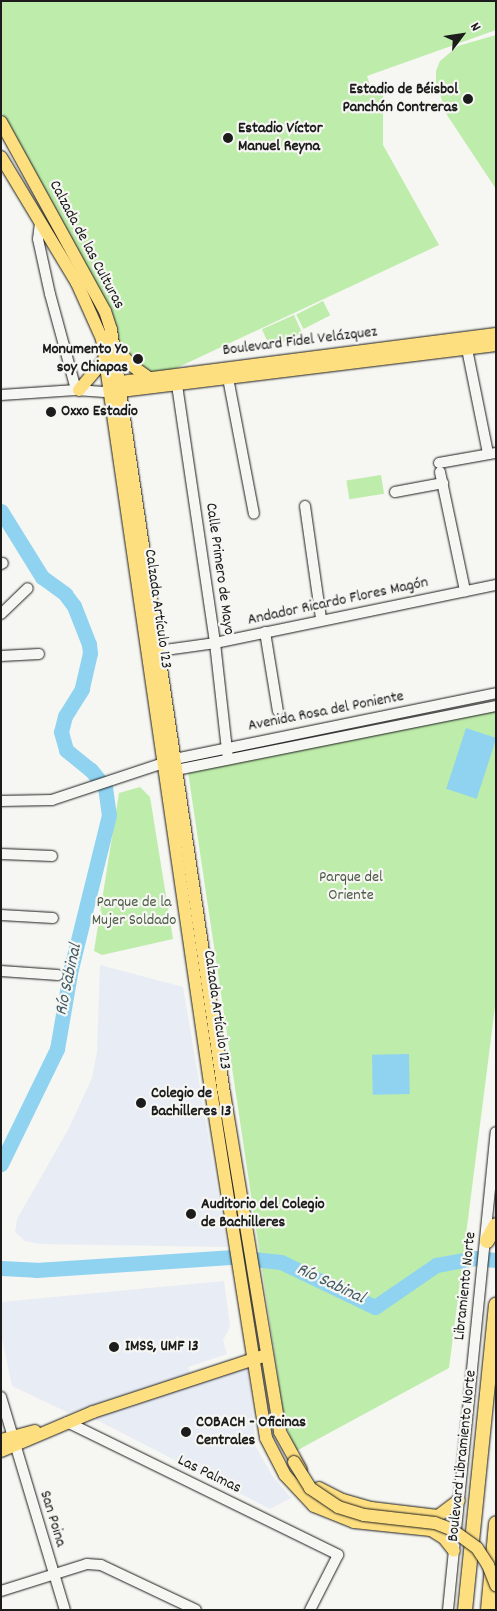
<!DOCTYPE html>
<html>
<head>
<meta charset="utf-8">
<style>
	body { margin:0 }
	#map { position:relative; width:497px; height:1611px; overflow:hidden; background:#f6f6f2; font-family:Dekko,sans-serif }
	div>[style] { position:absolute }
	.built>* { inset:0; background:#e8ecf4 }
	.green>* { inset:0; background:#beecaa; transform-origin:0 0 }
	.water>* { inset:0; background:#8fd3f1; transform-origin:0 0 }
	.river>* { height:15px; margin:-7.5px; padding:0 7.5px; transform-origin:7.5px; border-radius:7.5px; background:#8fd3f1 }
	.roads { filter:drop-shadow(0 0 1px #1c1c1c) drop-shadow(0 0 1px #1c1c1c) }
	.minor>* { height:10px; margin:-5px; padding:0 5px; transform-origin:5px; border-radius:5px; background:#f6f6f2 }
	.major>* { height:12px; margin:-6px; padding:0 6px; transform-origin:6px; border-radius:6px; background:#fedf80 }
	.highway>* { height:14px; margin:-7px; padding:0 7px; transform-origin:7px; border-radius:7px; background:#fedf80 }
	.bridges { filter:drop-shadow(0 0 1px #1c1c1c) drop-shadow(0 0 1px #1c1c1c) }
	.major-bridge>* { height:12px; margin:-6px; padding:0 6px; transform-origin:6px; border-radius:6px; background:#fedf80 }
	.dots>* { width:14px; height:14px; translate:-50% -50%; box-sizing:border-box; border:2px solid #f6f6f2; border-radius:50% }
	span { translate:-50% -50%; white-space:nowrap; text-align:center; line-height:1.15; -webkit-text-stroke:4.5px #f6f6f2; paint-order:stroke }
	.poi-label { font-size:16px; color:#1c1c1c; font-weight:700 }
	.right { translate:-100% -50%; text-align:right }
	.left { translate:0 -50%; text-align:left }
	.street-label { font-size:16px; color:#1c1c1c }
	.park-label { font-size:16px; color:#4d5a47 }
	.water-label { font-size:18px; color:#445c67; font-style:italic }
	.frame { position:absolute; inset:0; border:2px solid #1c1c1c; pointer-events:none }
	.north { position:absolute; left:437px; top:10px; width:50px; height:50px; -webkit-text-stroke:4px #f6f6f2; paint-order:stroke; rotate:59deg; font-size:14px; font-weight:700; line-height:20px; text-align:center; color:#1c1c1c }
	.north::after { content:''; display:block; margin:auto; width:18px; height:22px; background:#1c1c1c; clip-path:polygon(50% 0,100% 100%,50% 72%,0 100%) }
</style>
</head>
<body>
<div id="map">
	<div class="built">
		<i style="clip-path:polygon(100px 965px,183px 987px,227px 1247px,39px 1244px,25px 1241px,15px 1232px,17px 1219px,69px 1128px,92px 1078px,97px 1052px)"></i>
		<i style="clip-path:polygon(224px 1281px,230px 1327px,223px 1340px,227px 1354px,188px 1367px,191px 1375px,69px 1413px,12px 1386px,1px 1334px,1px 1302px)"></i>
		<i style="clip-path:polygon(248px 1366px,256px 1447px,272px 1475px,291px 1498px,270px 1509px,89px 1416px)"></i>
	</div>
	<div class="green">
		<i style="clip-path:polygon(1px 1px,496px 1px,496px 30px,367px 76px,373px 95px,383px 94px,383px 145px,439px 245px,170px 371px,152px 374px,142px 370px,118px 344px,115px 322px,1px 111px)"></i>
		<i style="clip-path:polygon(496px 35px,496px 189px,447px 115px,436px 83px,436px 71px,440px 61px,458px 46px)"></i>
		<i style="left:323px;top:301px;width:16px;height:30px;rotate:63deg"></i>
		<i style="left:294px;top:315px;width:20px;height:35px;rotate:66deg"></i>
		<i style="left:381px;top:475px;width:19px;height:35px;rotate:81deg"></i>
		<i style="clip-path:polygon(496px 710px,496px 999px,449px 1368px,296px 1451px,285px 1424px,188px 772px)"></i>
		<i style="clip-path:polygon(140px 787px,150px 797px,173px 939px,102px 955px,94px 951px,119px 793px)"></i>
	</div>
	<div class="water">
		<i style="left:466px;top:728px;width:32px;height:64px;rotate:18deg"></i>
		<i style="left:409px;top:1054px;width:40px;height:37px;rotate:89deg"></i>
	</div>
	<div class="river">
		<i style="left:1px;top:511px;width:78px;rotate:58.2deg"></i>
		<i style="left:42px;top:577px;width:29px;rotate:36deg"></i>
		<i style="left:65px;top:594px;width:15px;rotate:53deg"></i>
		<i style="left:74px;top:606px;width:41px;rotate:68.5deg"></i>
		<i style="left:89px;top:644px;width:9px;rotate:84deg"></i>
		<i style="left:90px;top:653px;width:37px;rotate:103deg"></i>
		<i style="left:82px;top:689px;width:32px;rotate:122deg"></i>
		<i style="left:65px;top:716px;width:16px;rotate:104deg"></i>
		<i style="left:61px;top:732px;width:19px;rotate:74deg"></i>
		<i style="left:66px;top:750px;width:32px;rotate:39deg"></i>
		<i style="left:91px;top:770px;width:22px;rotate:51deg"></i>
		<i style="left:105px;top:787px;width:28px;rotate:82deg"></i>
		<i style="left:109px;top:815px;width:158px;rotate:103.9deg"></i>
		<i style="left:71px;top:968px;width:82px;rotate:99.8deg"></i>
		<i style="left:57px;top:1049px;width:128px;rotate:116deg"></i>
		<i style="left:1px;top:1268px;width:35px;rotate:3deg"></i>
		<i style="left:36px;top:1270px;width:198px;rotate:-3.8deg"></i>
		<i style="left:234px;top:1257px;width:47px;rotate:6.1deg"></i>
		<i style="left:281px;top:1262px;width:104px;rotate:25.6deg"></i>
		<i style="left:375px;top:1307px;width:74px;rotate:-34.5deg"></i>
		<i style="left:436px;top:1265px;width:39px;rotate:-10deg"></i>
		<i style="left:474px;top:1258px;width:22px;rotate:5deg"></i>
	</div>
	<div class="roads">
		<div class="minor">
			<i style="left:40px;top:223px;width:16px;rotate:97deg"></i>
			<i style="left:38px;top:239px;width:56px;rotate:77.7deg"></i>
			<i style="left:50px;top:294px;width:99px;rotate:74.8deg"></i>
			<i style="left:467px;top:349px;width:106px;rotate:78.6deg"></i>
			<i style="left:228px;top:378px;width:138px;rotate:79.2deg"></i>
			<i style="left:177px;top:385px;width:261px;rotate:81.6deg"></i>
			<i style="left:215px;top:643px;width:117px;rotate:83.6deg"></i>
			<i style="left:1px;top:395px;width:75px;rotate:-3.8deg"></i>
			<i style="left:76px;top:390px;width:32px;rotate:4deg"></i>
			<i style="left:439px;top:463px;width:58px;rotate:-10deg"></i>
			<i style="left:440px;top:472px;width:122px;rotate:78.1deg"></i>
			<i style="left:395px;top:492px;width:49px;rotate:-10.6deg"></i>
			<i style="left:305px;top:506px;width:114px;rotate:81.9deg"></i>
			<i style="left:1px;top:564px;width:2px;rotate:-27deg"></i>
			<i style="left:1px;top:614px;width:37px;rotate:-44deg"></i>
			<i style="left:265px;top:632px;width:80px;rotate:80.7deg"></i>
			<i style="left:158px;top:651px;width:58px;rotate:-8deg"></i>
			<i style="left:215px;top:643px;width:287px;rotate:-11.7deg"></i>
			<i style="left:1px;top:656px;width:38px;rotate:-3deg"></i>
			<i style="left:171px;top:771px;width:331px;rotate:-11.3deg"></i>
			<i style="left:1px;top:801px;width:51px;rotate:-1.1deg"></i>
			<i style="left:52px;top:800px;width:130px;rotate:-18.4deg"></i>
			<i style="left:175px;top:759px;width:328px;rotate:-11.6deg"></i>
			<i style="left:1px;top:854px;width:51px;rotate:2.2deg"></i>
			<i style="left:1px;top:915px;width:52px;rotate:3.3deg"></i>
			<i style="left:1px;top:971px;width:57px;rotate:4deg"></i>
			<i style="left:1px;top:1397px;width:222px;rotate:73.3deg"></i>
			<i style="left:67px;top:1422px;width:302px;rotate:26.1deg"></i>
			<i style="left:338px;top:1555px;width:62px;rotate:117deg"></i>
			<i style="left:1px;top:1591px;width:90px;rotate:-17.4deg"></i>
			<i style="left:87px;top:1564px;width:14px;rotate:4deg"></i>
			<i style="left:101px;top:1565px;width:105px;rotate:25.3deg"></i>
			<i style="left:448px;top:1610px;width:480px;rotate:-84.3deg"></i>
		</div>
		<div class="major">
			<i style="left:1px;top:122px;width:216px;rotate:61.2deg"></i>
			<i style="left:105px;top:311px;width:20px;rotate:72deg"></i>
			<i style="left:111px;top:330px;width:771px;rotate:81.58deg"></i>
			<i style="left:224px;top:1093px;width:344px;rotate:80.6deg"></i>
			<i style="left:280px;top:1432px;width:43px;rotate:61.1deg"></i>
			<i style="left:1px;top:157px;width:147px;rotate:58.9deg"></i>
			<i style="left:77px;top:283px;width:61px;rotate:65.9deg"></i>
			<i style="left:102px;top:339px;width:766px;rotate:81.74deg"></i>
			<i style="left:212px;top:1097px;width:345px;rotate:81deg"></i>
			<i style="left:266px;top:1438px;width:42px;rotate:62.8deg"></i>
			<i style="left:285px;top:1475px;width:42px;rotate:46.9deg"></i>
			<i style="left:314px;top:1506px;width:43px;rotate:21.8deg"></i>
			<i style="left:354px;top:1522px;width:77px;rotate:5.9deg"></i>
			<i style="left:431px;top:1530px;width:15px;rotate:32deg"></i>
			<i style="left:444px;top:1538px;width:16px;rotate:52deg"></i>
			<i style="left:114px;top:346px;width:25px;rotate:48deg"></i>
			<i style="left:131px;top:365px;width:22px;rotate:36deg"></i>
			<i style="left:113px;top:383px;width:386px;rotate:-7.3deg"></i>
			<i style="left:79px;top:390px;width:39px;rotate:-50deg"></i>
			<i style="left:113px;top:392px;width:386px;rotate:-7deg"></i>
			<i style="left:1px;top:1440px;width:35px;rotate:-15deg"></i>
			<i style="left:1px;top:1451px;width:100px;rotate:-23deg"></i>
			<i style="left:93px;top:1412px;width:179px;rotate:-18.2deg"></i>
			<i style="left:319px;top:1488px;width:27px;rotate:27deg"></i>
			<i style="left:343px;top:1500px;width:29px;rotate:16deg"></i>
			<i style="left:371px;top:1508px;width:67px;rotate:6.8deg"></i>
			<i style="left:438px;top:1516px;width:26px;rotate:-37deg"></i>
		</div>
		<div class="highway">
			<i style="left:487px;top:1241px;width:18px;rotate:-61deg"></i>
			<i style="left:465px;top:1610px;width:307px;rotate:-84.2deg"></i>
			<i style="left:488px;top:1610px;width:87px;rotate:-84.7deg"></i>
		</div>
	</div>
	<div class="bridges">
		<div class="major-bridge">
			<i style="left:294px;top:1462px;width:31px;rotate:58deg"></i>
			<i style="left:310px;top:1488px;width:34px;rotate:34deg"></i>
			<i style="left:338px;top:1507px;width:27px;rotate:17deg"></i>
			<i style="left:364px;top:1515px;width:71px;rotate:6.4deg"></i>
			<i style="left:435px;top:1523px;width:17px;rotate:21deg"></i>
			<i style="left:451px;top:1529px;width:32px;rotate:36deg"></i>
			<i style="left:477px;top:1548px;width:20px;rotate:57deg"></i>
			<i style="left:488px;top:1565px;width:22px;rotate:68deg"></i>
		</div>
	</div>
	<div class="dots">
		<i style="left:468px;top:99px;background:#1c1c1c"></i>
		<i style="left:228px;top:138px;background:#1c1c1c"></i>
		<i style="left:138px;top:359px;background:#1c1c1c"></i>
		<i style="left:51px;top:412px;background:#1c1c1c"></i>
		<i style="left:141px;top:1103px;background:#1c1c1c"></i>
		<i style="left:191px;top:1214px;background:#1c1c1c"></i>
		<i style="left:114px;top:1347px;background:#1c1c1c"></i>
		<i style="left:186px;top:1432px;background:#1c1c1c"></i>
	</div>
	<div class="poi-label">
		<span class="right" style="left:458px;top:99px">Estadio de Béisbol<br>Panchón Contreras</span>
		<span class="left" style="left:238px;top:138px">Estadio Víctor<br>Manuel Reyna</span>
		<span class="right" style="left:128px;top:359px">Monumento Yo<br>soy Chiapas</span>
		<span class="left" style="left:61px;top:412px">Oxxo Estadio</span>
		<span class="left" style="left:151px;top:1103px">Colegio de<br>Bachilleres 13</span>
		<span class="left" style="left:201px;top:1214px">Auditorio del Colegio<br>de Bachilleres</span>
		<span class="left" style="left:125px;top:1347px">IMSS, UMF 13</span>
		<span class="left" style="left:196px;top:1432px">COBACH - Oficinas<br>Centrales</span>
	</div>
	<div class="street-label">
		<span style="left:86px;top:245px;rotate:62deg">Calzada de las Culturas</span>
		<span style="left:300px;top:342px;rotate:-7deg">Boulevard Fidel Velázquez</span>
		<span style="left:219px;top:569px;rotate:82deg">Calle Primero de Mayo</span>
		<span style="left:338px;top:602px;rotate:-12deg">Andador Ricardo Flores Magón</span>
		<span style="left:157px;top:609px;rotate:82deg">Calzada Artículo 123</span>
		<span style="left:326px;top:712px;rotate:-11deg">Avenida Rosa del Poniente</span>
		<span style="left:216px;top:1010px;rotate:82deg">Calzada Artículo 123</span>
		<span style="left:466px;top:1286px;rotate:-84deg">Libramiento Norte</span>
		<span style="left:463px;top:1456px;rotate:-84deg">Boulevard Libramiento Norte</span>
		<span style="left:209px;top:1475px;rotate:26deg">Las Palmas</span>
		<span style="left:52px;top:1519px;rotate:73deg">San Poina</span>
	</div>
	<div class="park-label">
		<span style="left:351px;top:887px">Parque del<br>Oriente</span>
		<span style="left:134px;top:912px">Parque de la<br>Mujer Soldado</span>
	</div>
	<div class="water-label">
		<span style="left:70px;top:980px;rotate:-78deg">Río Sabinal</span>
		<span style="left:330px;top:1285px;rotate:25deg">Río Sabinal</span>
	</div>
	<div class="frame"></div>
	<div class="north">N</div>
</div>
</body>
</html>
